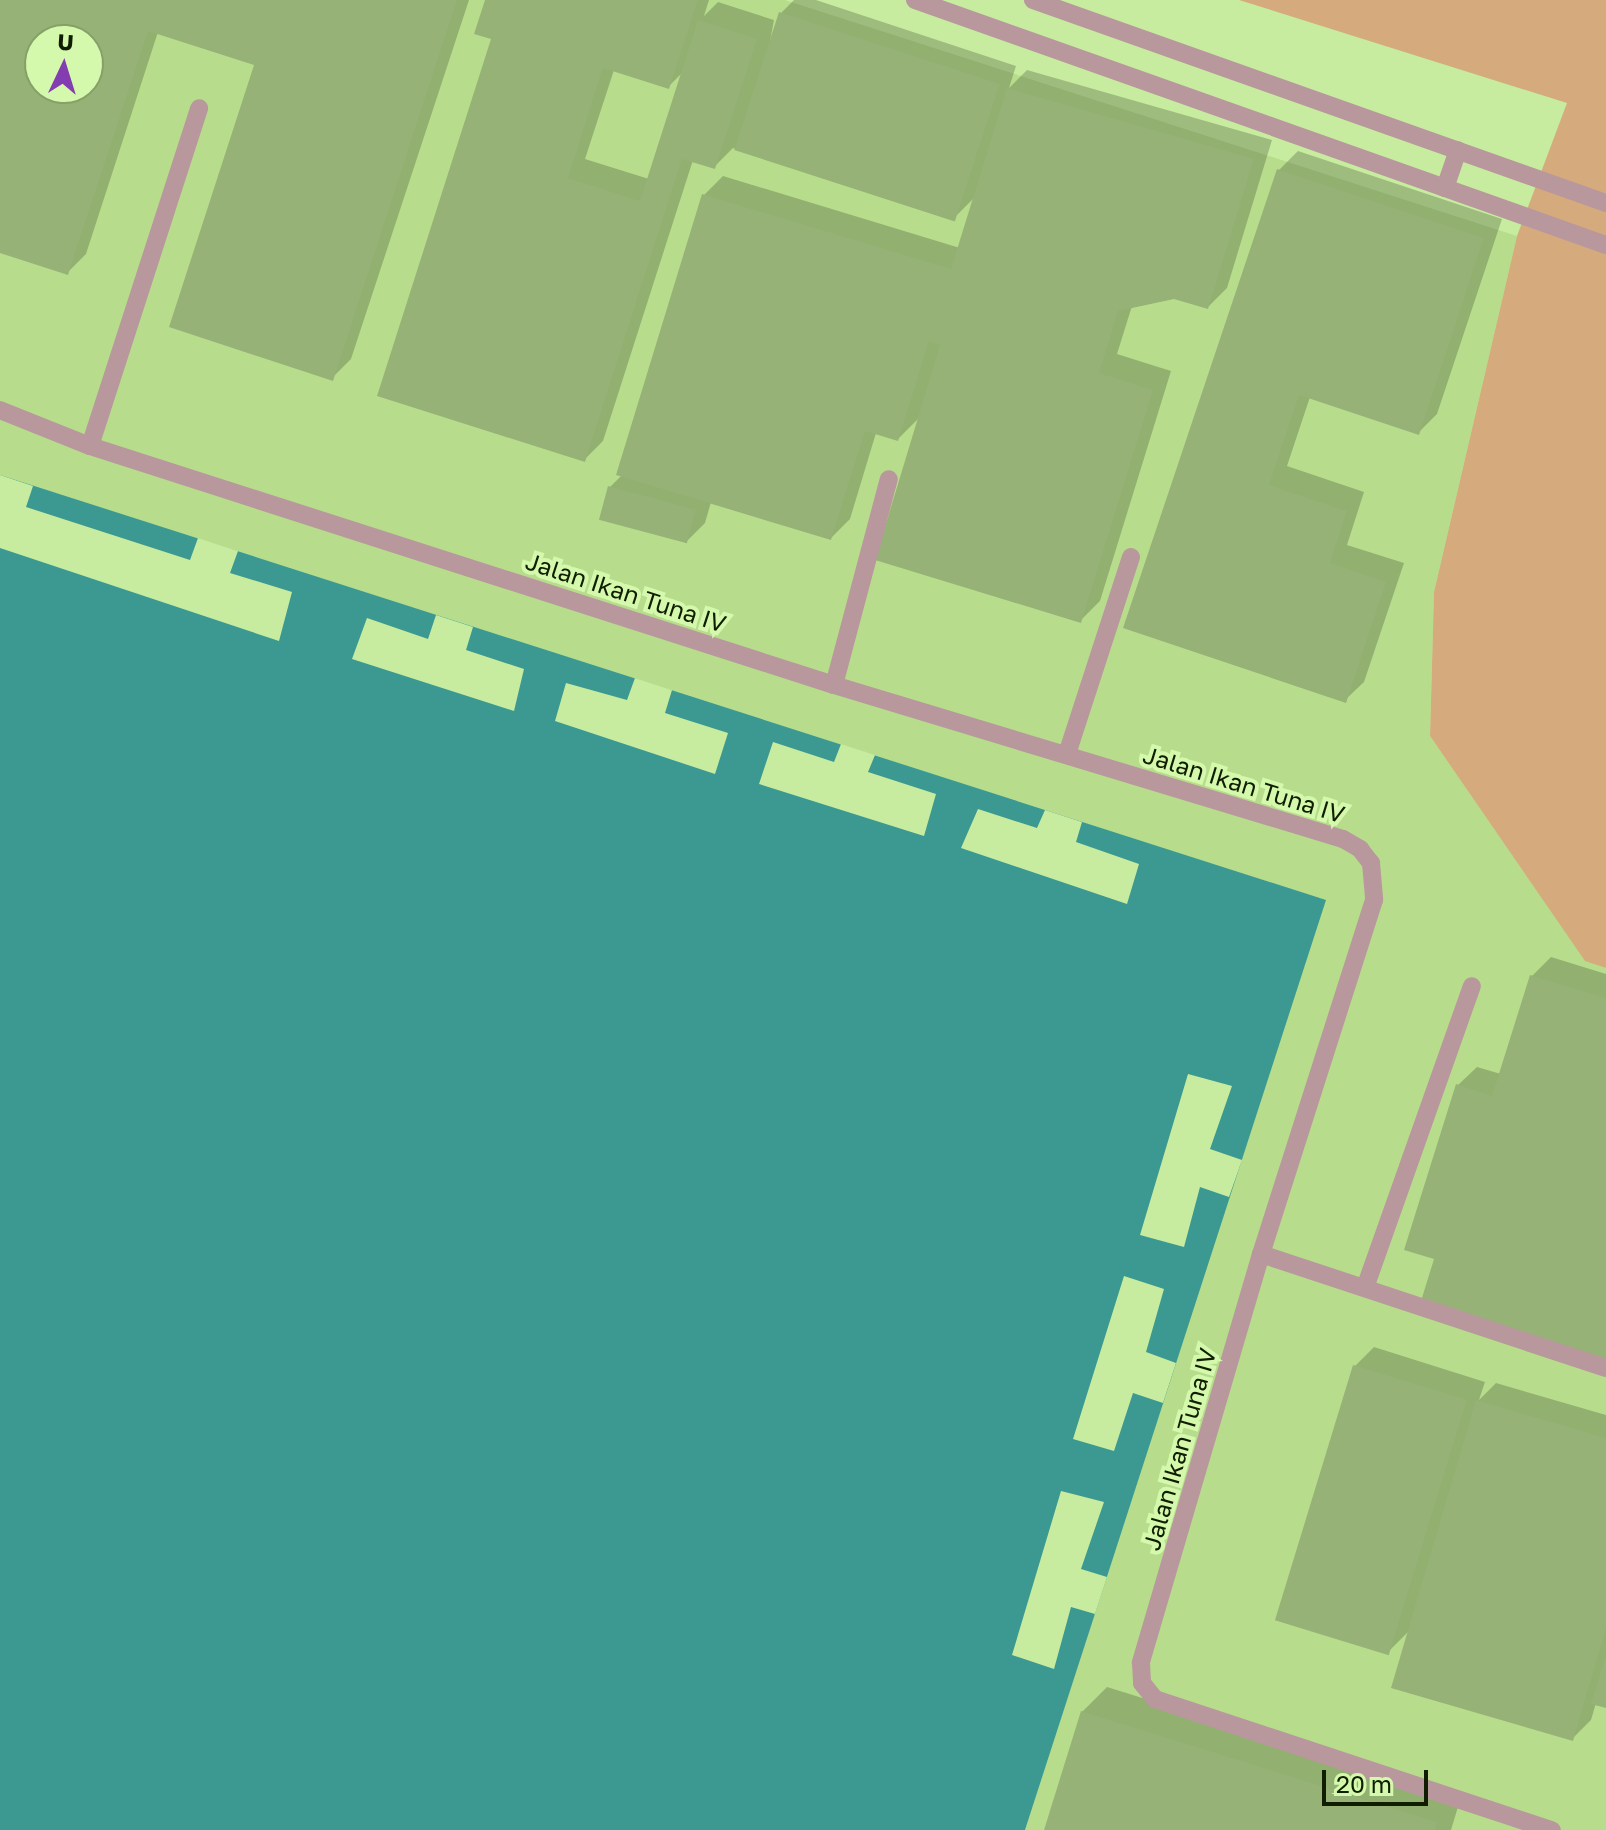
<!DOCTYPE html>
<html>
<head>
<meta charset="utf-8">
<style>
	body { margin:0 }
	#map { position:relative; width:1606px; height:1830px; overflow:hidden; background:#c7ec9f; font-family:"Golos Text",sans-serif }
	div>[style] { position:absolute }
	.built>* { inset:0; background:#b7dd8c }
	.green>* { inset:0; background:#d5ab7d }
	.water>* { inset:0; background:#3c9992 }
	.pier>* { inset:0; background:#c7ec9f }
	.shadow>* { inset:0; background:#0003 }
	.building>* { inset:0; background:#96b277; transform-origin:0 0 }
	.service>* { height:18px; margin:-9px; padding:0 9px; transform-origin:9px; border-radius:9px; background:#b9989d }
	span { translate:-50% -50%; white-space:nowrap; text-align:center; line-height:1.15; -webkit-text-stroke:8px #d4f9ac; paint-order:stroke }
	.street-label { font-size:24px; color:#101d01 }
	.north { position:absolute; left:24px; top:24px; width:80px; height:80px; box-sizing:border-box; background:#d4f9ac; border:2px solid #86a168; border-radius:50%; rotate:4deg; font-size:22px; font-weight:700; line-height:32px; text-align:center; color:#101d01 }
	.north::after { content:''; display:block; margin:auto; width:28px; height:36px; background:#833db1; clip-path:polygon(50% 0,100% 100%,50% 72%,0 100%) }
	.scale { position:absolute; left:1322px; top:1770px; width:106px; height:36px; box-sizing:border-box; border:4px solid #101d01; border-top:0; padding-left:10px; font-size:24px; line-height:28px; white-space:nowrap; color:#101d01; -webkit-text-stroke:6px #d4f9ac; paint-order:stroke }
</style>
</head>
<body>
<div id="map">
	<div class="built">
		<i style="clip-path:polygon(evenodd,0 0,785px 0,1517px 236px,1434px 592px,1430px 736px,1585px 960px,1606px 968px,1606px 1830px,1025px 1830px,1325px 900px,0 477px,0 0,40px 40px,88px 40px,88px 88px,40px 88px,40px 40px)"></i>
	</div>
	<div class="green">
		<i style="clip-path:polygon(1239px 0,1606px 0,1606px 968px,1585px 961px,1430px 736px,1434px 592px,1517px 236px,1567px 103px)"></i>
	</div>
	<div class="water">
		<i style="clip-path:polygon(0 475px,1326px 900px,1025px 1830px,0 1830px)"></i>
	</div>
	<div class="pier">
		<i style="clip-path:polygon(0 475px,33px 486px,26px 507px,190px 560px,198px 538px,238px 551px,230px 573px,292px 592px,279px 641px,0 548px)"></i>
		<i style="clip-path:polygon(436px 615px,473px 627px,466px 650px,524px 669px,514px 711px,352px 659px,367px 618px,428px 639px)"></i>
		<i style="clip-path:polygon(635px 678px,672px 690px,665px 713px,728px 733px,715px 774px,555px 721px,566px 683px,627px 700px)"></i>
		<i style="clip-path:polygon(773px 742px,834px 762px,841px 744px,875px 755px,868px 772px,936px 794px,924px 836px,759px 784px)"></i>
		<i style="clip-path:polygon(978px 809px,1037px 828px,1045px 810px,1082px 822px,1076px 842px,1139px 864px,1127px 904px,961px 848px)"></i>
		<i style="clip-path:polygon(1188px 1074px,1232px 1086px,1210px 1149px,1242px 1160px,1229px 1197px,1200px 1187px,1184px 1247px,1140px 1235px)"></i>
		<i style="clip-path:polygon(1124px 1276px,1164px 1289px,1146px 1352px,1176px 1363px,1163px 1403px,1133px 1393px,1114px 1451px,1073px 1439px)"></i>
		<i style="clip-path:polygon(1061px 1491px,1104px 1502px,1081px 1569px,1107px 1577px,1095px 1614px,1071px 1607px,1054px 1669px,1012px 1655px)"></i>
	</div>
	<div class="shadow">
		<i style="clip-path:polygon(evenodd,0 0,469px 0,351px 359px,332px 378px,256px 64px,158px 32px,86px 254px,67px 273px,0 251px,0 0,40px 40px,88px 40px,88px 88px,40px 88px,40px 40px)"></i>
		<i style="clip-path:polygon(evenodd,487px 0,709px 0,704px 16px,718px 2px,774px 20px,768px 52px,781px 13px,794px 0,816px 0,1016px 66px,1009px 88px,1027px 70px,1272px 140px,1227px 288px,1208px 307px,1174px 297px,1132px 306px,1117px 354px,1171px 371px,1100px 601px,1081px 620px,921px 416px,898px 439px,876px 433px,850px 519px,831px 538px,711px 502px,705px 523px,686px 542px,610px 487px,622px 475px,704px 195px,723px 176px,960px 248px,975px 197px,952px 220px,733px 148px,714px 167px,693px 160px,603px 441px,584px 460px,487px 0,614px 70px,668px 87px,683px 72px,649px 179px,585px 159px,614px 70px)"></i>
		<i style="clip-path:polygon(1298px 151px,1502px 219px,1437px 414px,1418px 433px,1310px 397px,1287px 466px,1364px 492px,1347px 545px,1404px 563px,1364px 682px,1345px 700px,1125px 627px,1279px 170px)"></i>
		<i style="clip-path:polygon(1551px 957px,1606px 974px,1606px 1357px,1437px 1258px,1458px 1085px,1477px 1067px,1501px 1074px,1532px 976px)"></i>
		<i style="clip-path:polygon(1374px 1347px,1485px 1382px,1479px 1400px,1496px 1383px,1606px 1415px,1606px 1706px,1596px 1703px,1591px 1720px,1572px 1739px,1411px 1629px,1387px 1653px,1355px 1366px)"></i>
		<i style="clip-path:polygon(1107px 1687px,1461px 1797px,1451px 1830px,1046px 1830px,1082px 1712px)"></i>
	</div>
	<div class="building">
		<i style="clip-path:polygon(evenodd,0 0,457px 0,333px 381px,169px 327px,254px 65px,148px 31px,68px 275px,0 253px,0 0,40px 40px,88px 40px,88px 88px,40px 88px,40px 40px)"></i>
		<i style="clip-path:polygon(485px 0,698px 0,669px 89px,603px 68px,568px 178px,640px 201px,698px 20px,757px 39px,715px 169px,682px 159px,585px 462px,377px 396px,491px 39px,474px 34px)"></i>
		<i style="left:779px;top:12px;width:232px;height:145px;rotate:18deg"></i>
		<i style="clip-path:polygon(1007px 88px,1254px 159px,1208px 309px,1174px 299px,1118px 311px,1099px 373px,1153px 390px,1081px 623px,875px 560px,940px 345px,929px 341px,898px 441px,865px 431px,831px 540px,616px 475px,702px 194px,951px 269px)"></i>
		<i style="clip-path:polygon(1277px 169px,1484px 238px,1419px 435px,1299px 395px,1269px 485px,1347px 511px,1330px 563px,1386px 582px,1346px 703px,1123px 628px)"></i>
		<i style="left:608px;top:486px;width:91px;height:35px;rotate:15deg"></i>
		<i style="clip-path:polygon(1530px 975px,1606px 998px,1606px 1359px,1421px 1301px,1434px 1259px,1404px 1250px,1456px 1084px,1492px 1096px)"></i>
		<i style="left:1353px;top:1365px;width:119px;height:267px;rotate:17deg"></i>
		<i style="clip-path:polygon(1476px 1400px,1606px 1438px,1606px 1628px,1573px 1741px,1391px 1688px)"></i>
		<i style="clip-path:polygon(1605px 1658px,1606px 1658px,1606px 1708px,1591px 1704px)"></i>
		<i style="clip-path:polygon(1081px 1711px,1437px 1822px,1435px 1830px,1044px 1830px)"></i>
	</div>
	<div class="service">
		<i style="left:915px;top:0;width:733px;rotate:19.52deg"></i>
		<i style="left:1033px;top:0;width:608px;rotate:19.51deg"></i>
		<i style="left:1445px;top:188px;width:40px;rotate:-71.1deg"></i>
		<i style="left:0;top:410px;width:97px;rotate:21.8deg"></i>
		<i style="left:90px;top:446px;width:781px;rotate:17.81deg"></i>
		<i style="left:834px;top:685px;width:532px;rotate:16.83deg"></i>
		<i style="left:1343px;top:839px;width:20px;rotate:30deg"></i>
		<i style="left:1360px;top:849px;width:18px;rotate:52deg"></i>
		<i style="left:1371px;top:863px;width:37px;rotate:85deg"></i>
		<i style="left:1374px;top:900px;width:372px;rotate:107.7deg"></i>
		<i style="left:1261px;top:1254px;width:426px;rotate:106.4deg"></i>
		<i style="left:1141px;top:1663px;width:20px;rotate:87deg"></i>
		<i style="left:1142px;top:1683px;width:21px;rotate:51deg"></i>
		<i style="left:1155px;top:1699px;width:418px;rotate:18.3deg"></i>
		<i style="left:90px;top:446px;width:355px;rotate:-72.1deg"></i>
		<i style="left:834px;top:685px;width:213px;rotate:-75.1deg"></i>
		<i style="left:1067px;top:754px;width:207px;rotate:-72deg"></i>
		<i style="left:1261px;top:1254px;width:363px;rotate:18.3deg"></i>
		<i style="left:1366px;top:1285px;width:317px;rotate:-70.5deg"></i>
	</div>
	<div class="street-label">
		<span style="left:626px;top:592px;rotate:18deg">Jalan Ikan Tuna IV</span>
		<span style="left:1244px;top:784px;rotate:17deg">Jalan Ikan Tuna IV</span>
		<span style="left:1179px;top:1449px;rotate:-74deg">Jalan Ikan Tuna IV</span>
	</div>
	<div class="north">U</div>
	<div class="scale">20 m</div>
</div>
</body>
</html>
